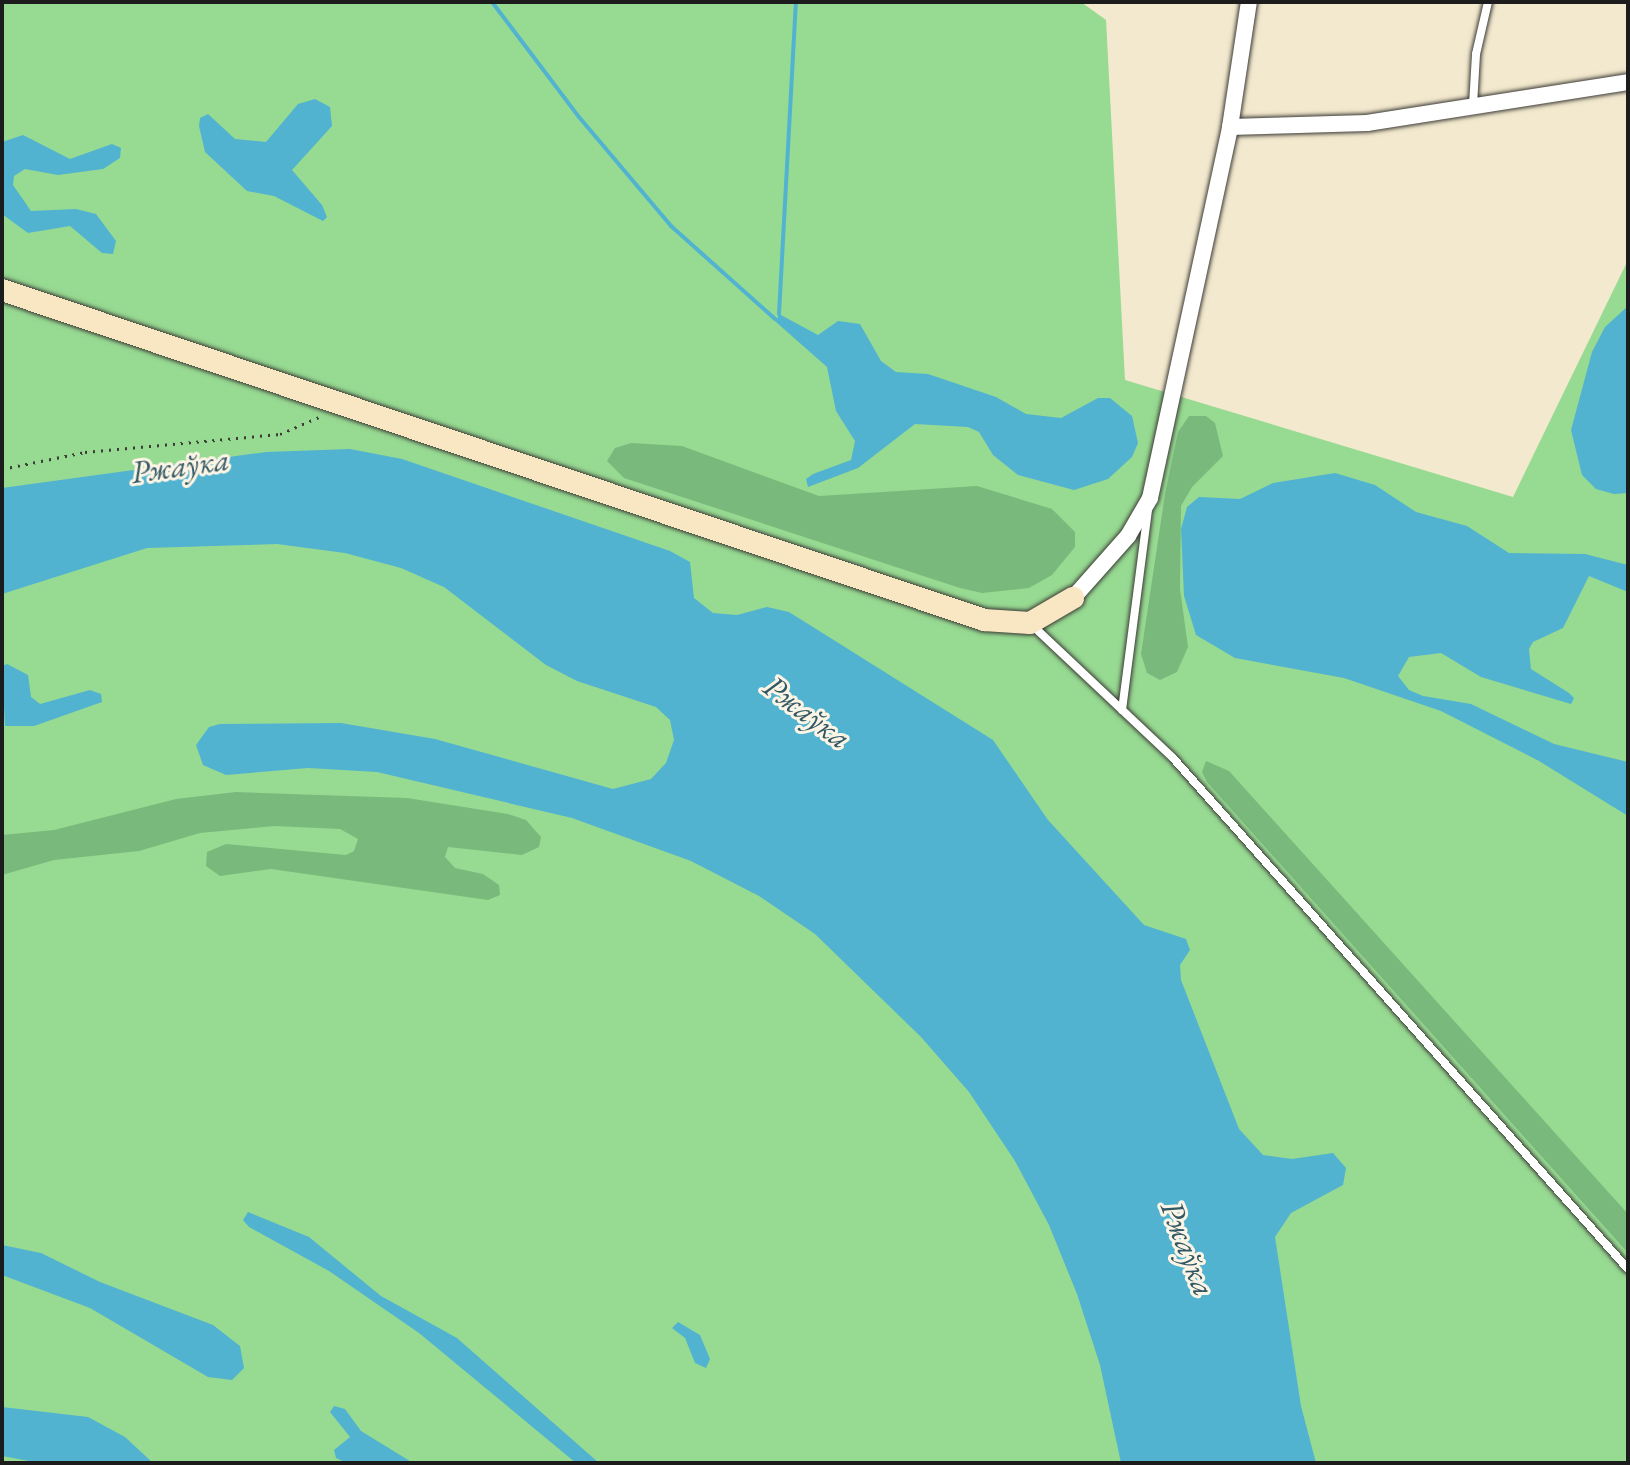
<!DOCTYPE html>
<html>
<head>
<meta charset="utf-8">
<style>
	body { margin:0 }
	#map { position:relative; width:1630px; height:1465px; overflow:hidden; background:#f3e9ce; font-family:"EB Garamond",serif }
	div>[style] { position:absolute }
	.green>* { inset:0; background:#97da92 }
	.forest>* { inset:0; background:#79ba7c }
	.water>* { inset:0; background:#51b3d0 }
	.stream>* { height:4px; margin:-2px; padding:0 2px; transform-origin:2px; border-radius:2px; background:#51b3d0 }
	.path>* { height:3px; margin-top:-1.5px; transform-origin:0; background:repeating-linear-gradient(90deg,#3c3b37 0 2px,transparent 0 8px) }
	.roads { filter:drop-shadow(0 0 2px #3c3b37) drop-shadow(0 0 2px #3c3b37) }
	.lane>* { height:8px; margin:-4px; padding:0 4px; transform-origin:4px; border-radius:4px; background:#fff }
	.street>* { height:16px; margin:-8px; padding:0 8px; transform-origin:8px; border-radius:8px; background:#fff }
	.secondary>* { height:22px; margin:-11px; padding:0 11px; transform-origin:11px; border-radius:11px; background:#f9e7c3 }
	span { translate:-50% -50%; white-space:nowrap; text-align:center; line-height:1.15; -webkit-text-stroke:6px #fcf5e5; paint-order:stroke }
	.water-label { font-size:32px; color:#315864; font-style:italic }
	.frame { position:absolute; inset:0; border:4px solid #1c1c1c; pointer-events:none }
</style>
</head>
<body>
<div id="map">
	<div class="green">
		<i style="clip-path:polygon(2px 2px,1081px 2px,1106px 20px,1125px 380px,1513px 497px,1628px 260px,1628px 1463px,2px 1463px)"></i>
	</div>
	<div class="forest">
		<i style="clip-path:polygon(1189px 416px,1206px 416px,1215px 423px,1223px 456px,1192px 487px,1181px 506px,1180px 589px,1188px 647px,1177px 672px,1160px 680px,1147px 673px,1141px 654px,1165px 494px,1178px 432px)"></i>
		<i style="clip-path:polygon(631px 443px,682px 446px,819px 496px,977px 486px,1052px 509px,1075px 532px,1075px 547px,1052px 575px,1029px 588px,982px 593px,960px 588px,624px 478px,607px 461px,615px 448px)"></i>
		<i style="clip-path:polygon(1206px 761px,1229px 771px,1628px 1214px,1628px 1253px,1207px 782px,1202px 772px)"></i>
		<i style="clip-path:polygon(236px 792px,407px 798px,508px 814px,526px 820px,541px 837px,539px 847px,522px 855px,448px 847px,445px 857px,455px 868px,483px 874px,499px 885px,500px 895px,488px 900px,271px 869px,220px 876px,206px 866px,207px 852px,226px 844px,346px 855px,354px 851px,358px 839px,340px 829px,274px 826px,200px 833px,139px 851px,54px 860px,2px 875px,2px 835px,54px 830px,176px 799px)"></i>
	</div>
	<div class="water">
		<i style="clip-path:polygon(315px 99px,330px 107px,332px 126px,292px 170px,322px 205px,327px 217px,323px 221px,274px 196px,247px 191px,205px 152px,199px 126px,200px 118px,208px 114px,235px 139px,266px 142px,298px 104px)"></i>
		<i style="clip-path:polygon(23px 135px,70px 159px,112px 144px,121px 148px,120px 158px,103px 169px,58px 175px,25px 169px,14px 176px,13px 185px,31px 211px,76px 209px,96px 214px,116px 241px,113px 254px,102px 253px,70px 226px,28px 233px,2px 214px,2px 142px)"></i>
		<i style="clip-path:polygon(1628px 306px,1628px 493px,1614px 494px,1596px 489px,1582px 475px,1571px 430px,1592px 352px,1605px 327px)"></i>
		<i style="clip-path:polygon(779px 314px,818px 335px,838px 321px,860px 324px,881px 361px,896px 372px,928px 374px,996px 397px,1026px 414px,1061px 418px,1098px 398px,1110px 398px,1132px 416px,1138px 443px,1132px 457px,1108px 479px,1074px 490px,1018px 475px,993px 455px,979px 432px,968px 427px,915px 424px,858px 468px,808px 487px,806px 479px,813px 474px,851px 460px,855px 441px,836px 411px,827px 367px,776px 322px)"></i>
		<i style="clip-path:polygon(350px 449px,402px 459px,670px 551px,690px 562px,694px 598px,713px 613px,737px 615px,767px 607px,789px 612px,993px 740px,1048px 820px,1144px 925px,1186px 939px,1190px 950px,1180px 965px,1181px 980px,1239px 1129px,1263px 1155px,1292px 1159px,1333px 1153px,1346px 1168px,1343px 1185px,1291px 1213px,1275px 1237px,1301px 1406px,1316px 1463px,1121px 1463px,1100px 1365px,1077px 1294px,1049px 1225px,1015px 1161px,969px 1092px,921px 1037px,815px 934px,759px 896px,691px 861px,572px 818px,377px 772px,308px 768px,226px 775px,203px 765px,196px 745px,209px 727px,220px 724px,341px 723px,435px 739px,613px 789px,651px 779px,666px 763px,674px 740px,670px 720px,656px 707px,577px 681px,546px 665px,444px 587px,401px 568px,345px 553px,277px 544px,147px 548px,2px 594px,2px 488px,266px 452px)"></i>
		<i style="clip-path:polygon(1335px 473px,1375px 485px,1416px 512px,1467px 526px,1509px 553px,1585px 554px,1628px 565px,1628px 592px,1589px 576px,1563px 628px,1533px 642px,1529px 649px,1531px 669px,1569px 693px,1574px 698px,1571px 704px,1481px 677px,1441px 653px,1409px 657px,1398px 676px,1409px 690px,1423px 696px,1471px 704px,1554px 744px,1628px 762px,1628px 816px,1539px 761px,1441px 711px,1344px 678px,1235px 658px,1196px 635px,1184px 596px,1181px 529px,1187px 507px,1199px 497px,1240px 499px,1273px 483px)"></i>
		<i style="clip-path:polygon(7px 664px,28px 675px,31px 697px,40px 704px,90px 690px,101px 694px,102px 702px,34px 726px,5px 726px,2px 666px)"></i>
		<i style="clip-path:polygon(248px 1212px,309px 1237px,381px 1296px,457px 1338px,599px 1463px,576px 1463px,419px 1333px,329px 1271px,249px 1227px,243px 1220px)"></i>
		<i style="clip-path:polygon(2px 1245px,41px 1253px,100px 1282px,213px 1325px,240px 1346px,244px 1368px,232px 1380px,208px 1377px,90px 1308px,2px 1275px)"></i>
		<i style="clip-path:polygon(678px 1322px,700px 1335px,710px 1359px,706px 1368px,695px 1363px,685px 1338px,672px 1328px)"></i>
		<i style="clip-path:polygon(334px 1406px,345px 1409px,361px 1431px,413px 1463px,347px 1463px,336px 1458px,334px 1450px,350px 1437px,330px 1412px)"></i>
		<i style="clip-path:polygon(2px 1407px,88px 1417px,125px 1437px,153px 1463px,40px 1463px,2px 1456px)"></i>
	</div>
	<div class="stream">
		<i style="left:492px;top:2px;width:144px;rotate:52.9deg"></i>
		<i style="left:579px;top:117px;width:143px;rotate:49.8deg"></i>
		<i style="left:671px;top:226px;width:140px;rotate:41.8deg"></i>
		<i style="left:779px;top:314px;width:312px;rotate:-86.9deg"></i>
	</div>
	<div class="path">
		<i style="left:2px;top:469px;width:85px;rotate:-11.6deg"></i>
		<i style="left:85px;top:452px;width:196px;rotate:-5.3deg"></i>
		<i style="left:280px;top:434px;width:43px;rotate:-23.6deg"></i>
	</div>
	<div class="roads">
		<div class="lane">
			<i style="left:1473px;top:105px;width:51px;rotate:-86.6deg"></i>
			<i style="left:1476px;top:54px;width:53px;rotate:-77deg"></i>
			<i style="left:1033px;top:626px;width:192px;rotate:43.3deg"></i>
			<i style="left:1173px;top:758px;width:684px;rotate:48.32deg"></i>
			<i style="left:1122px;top:710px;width:201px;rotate:-82.6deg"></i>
		</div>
		<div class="street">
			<i style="left:1230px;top:127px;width:137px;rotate:-1.7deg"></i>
			<i style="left:1367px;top:123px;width:264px;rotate:-8.9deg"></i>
			<i style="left:1073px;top:598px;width:83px;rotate:-48.4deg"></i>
			<i style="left:1128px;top:536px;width:44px;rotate:-59.9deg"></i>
			<i style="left:1150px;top:498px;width:380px;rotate:-77.8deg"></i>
			<i style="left:1230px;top:127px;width:126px;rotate:-81.4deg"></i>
		</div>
		<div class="secondary">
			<i style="left:2px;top:290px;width:1036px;rotate:18.57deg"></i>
			<i style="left:984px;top:620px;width:46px;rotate:3.7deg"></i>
			<i style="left:1030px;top:623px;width:50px;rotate:-30.2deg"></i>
		</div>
	</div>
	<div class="water-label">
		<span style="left:180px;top:466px;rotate:-8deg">Ржаўка</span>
		<span style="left:807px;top:712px;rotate:37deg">Ржаўка</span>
		<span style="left:1188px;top:1248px;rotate:69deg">Ржаўка</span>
	</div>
	<div class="frame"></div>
</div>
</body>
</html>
